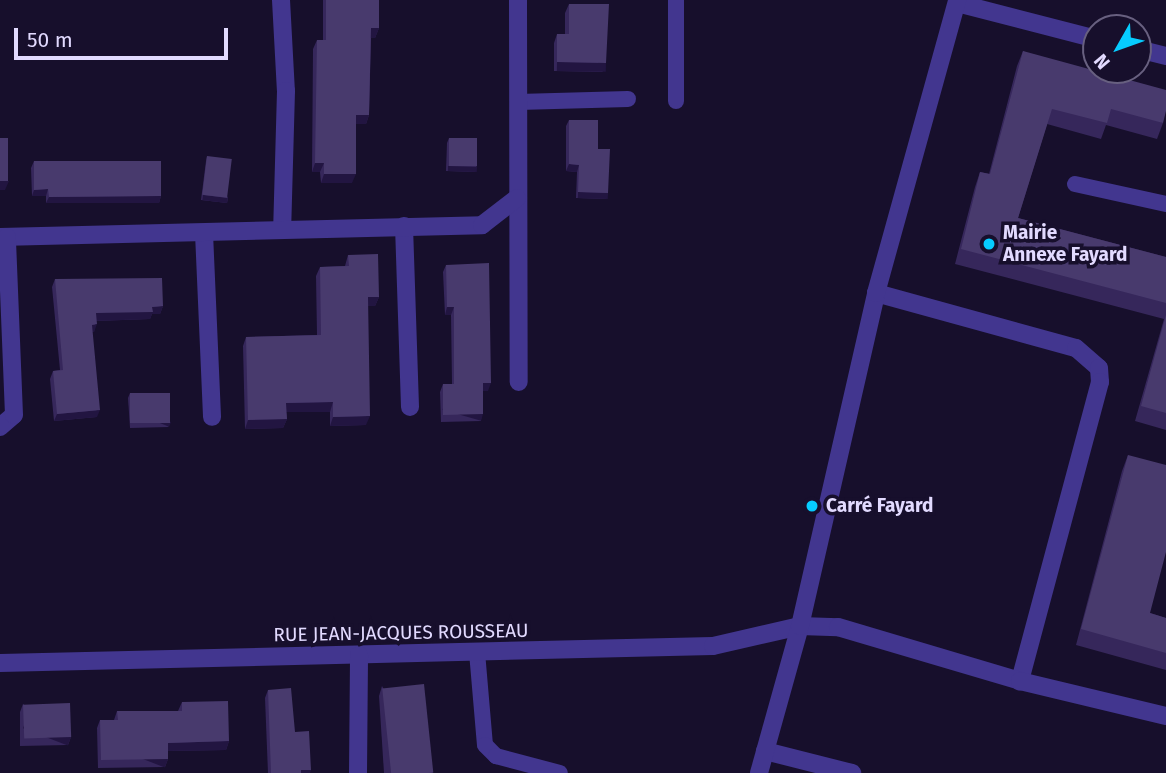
<!DOCTYPE html>
<html>
<head>
<meta charset="utf-8">
<style>
	body { margin:0 }
	#map { position:relative; width:1166px; height:773px; overflow:hidden; background:#170f2c; font-family:"Fira Sans",sans-serif }
	div>[style] { position:absolute }
	.service>* { height:16px; margin:-8px; padding:0 8px; transform-origin:8px; border-radius:8px; background:#42368f }
	.minor>* { height:18px; margin:-9px; padding:0 9px; transform-origin:9px; border-radius:9px; background:#42368f }
	.wall>* { inset:0; background:#36275b }
	.shaded-wall>* { inset:0; background:#221541; transform-origin:0 0 }
	.building>* { inset:0; background:#483a6d; transform-origin:0 0 }
	.dots>* { width:19px; height:19px; translate:-50% -50%; box-sizing:border-box; border:4px solid #170f2c; border-radius:50% }
	span { translate:-50% -50%; white-space:nowrap; text-align:center; line-height:1.15; -webkit-text-stroke:7px #170f2c; paint-order:stroke }
	.poi-label { font-size:19px; color:#e2daff; font-weight:700 }
	.left { translate:0 -50%; text-align:left }
	.street-label { font-size:19px; color:#e2daff }
	.north { position:absolute; left:1082px; top:14px; width:70px; height:70px; box-sizing:border-box; background:#170f2c; border:2px solid #686080; border-radius:50%; rotate:230deg; font-size:19px; font-weight:700; line-height:28px; text-align:center; color:#e2daff }
	.north::after { content:''; display:block; margin:auto; width:24px; height:32px; background:#06ccff; clip-path:polygon(50% 0,100% 100%,50% 72%,0 100%) }
	.scale { position:absolute; left:14px; top:28px; width:214px; height:32px; box-sizing:border-box; border:4px solid #e2daff; border-top:0; padding-left:9px; font-size:21px; line-height:24px; white-space:nowrap; color:#e2daff; -webkit-text-stroke:5px #170f2c; paint-order:stroke }
</style>
</head>
<body>
<div id="map">
	<div class="service">
		<i style="left:676px;top:0;width:101px;rotate:90deg"></i>
		<i style="left:518px;top:102px;width:110px;rotate:-1.6deg"></i>
		<i style="left:1075px;top:184px;width:93px;rotate:12.4deg"></i>
		<i style="left:477px;top:652px;width:93px;rotate:85.1deg"></i>
		<i style="left:485px;top:745px;width:16px;rotate:45deg"></i>
		<i style="left:496px;top:756px;width:66px;rotate:14.9deg"></i>
	</div>
	<div class="minor">
		<i style="left:281px;top:0;width:91px;rotate:86.9deg"></i>
		<i style="left:286px;top:91px;width:139px;rotate:91.6deg"></i>
		<i style="left:518px;top:0;width:382px;rotate:89.9deg"></i>
		<i style="left:957px;top:3px;width:144px;rotate:14.5deg"></i>
		<i style="left:1138px;top:49px;width:29px;rotate:14deg"></i>
		<i style="left:404px;top:226px;width:181px;rotate:88.1deg"></i>
		<i style="left:204px;top:233px;width:184px;rotate:87.5deg"></i>
		<i style="left:0;top:237px;width:482px;rotate:-1.4deg"></i>
		<i style="left:482px;top:225px;width:44px;rotate:-37.6deg"></i>
		<i style="left:876px;top:293px;width:207px;rotate:15.4deg"></i>
		<i style="left:1076px;top:348px;width:30px;rotate:41deg"></i>
		<i style="left:1099px;top:368px;width:14px;rotate:86deg"></i>
		<i style="left:1100px;top:382px;width:310px;rotate:105deg"></i>
		<i style="left:0;top:427px;width:18px;rotate:-41deg"></i>
		<i style="left:14px;top:415px;width:178px;rotate:-92.3deg"></i>
		<i style="left:0;top:663px;width:713px;rotate:-1.37deg"></i>
		<i style="left:713px;top:646px;width:89px;rotate:-12.9deg"></i>
		<i style="left:800px;top:626px;width:38px;rotate:2deg"></i>
		<i style="left:838px;top:627px;width:190px;rotate:16.5deg"></i>
		<i style="left:1020px;top:681px;width:150px;rotate:13.5deg"></i>
		<i style="left:765px;top:751px;width:90px;rotate:14.2deg"></i>
		<i style="left:358px;top:773px;width:118px;rotate:-89.5deg"></i>
		<i style="left:759px;top:773px;width:153px;rotate:-74.4deg"></i>
		<i style="left:800px;top:626px;width:342px;rotate:-77.1deg"></i>
		<i style="left:876px;top:293px;width:304px;rotate:-74.5deg"></i>
	</div>
	<div class="wall">
		<i style="clip-path:polygon(323px 0,379px 0,379px 28px,375px 38px,371px 38px,369px 115px,366px 124px,356px 124px,352px 183px,321px 183px,320px 172px,312px 172px,313px 49px,317px 40px,323px 40px)"></i>
		<i style="clip-path:polygon(569px 4px,603px 72px,554px 71px,554px 43px,557px 34px,565px 34px,565px 13px)"></i>
		<i style="clip-path:polygon(1023px 51px,1163px 123px,1157px 139px,1106px 125px,1101px 139px,1047px 124px,1018px 218px,1166px 257px,1166px 430px,1135px 421px,1164px 319px,955px 264px,975px 187px,980px 172px,989px 174px,1017px 66px)"></i>
		<i style="clip-path:polygon(569px 120px,598px 149px,608px 193px,606px 199px,576px 198px,577px 172px,566px 171px,566px 126px)"></i>
		<i style="clip-path:polygon(449px 138px,477px 167px,475px 172px,446px 171px,447px 143px)"></i>
		<i style="clip-path:polygon(207px 156px,228px 198px,227px 203px,201px 200px,206px 161px)"></i>
		<i style="clip-path:polygon(34px 161px,161px 196px,159px 203px,46px 203px,46px 196px,32px 196px,31px 168px)"></i>
		<i style="clip-path:polygon(348px 255px,379px 297px,375px 306px,368px 306px,366px 425px,330px 426px,330px 412px,286px 412px,287px 419px,283px 428px,245px 429px,243px 346px,246px 337px,317px 335px,316px 276px,320px 267px,345px 266px)"></i>
		<i style="clip-path:polygon(446px 265px,488px 391px,483px 391px,481px 421px,441px 422px,440px 392px,443px 384px,452px 384px,451px 315px,445px 315px,443px 272px)"></i>
		<i style="clip-path:polygon(55px 279px,163px 306px,160px 314px,152px 314px,150px 319px,96px 321px,94px 332px,92px 332px,97px 417px,54px 421px,50px 379px,53px 371px,60px 370px,52px 287px)"></i>
		<i style="clip-path:polygon(130px 393px,169px 427px,130px 428px,128px 398px)"></i>
		<i style="clip-path:polygon(1128px 455px,1150px 613px,1166px 618px,1166px 670px,1076px 645px,1122px 471px)"></i>
		<i style="clip-path:polygon(382px 686px,433px 773px,384px 773px,379px 696px)"></i>
		<i style="clip-path:polygon(268px 690px,295px 732px,310px 773px,268px 773px,265px 698px)"></i>
		<i style="clip-path:polygon(182px 702px,229px 741px,226px 750px,168px 751px,168px 759px,165px 767px,98px 768px,97px 728px,100px 720px,114px 720px,117px 711px,178px 711px)"></i>
		<i style="clip-path:polygon(23px 704px,71px 737px,68px 745px,20px 746px,20px 712px)"></i>
	</div>
	<div class="shaded-wall">
		<i style="clip-path:polygon(371px 28px,379px 28px,375px 38px,367px 38px)"></i>
		<i style="left:557px;top:62px;width:49px;height:9px;rotate:1deg"></i>
		<i style="clip-path:polygon(356px 115px,369px 115px,366px 124px,353px 124px)"></i>
		<i style="clip-path:polygon(315px 163px,324px 163px,320px 172px,312px 172px)"></i>
		<i style="clip-path:polygon(569px 164px,579px 165px,577px 172px,566px 171px)"></i>
		<i style="left:448px;top:166px;width:29px;height:5px;rotate:2deg"></i>
		<i style="clip-path:polygon(324px 174px,356px 174px,352px 183px,321px 183px)"></i>
		<i style="clip-path:polygon(0 181px,9px 181px,5px 190px,0 190px)"></i>
		<i style="clip-path:polygon(48px 189px,46px 196px,32px 196px,34px 190px)"></i>
		<i style="left:578px;top:192px;width:30px;height:6px;rotate:2deg"></i>
		<i style="left:203px;top:195px;width:25px;height:5px;rotate:7deg"></i>
		<i style="clip-path:polygon(161px 196px,159px 203px,46px 203px,49px 197px)"></i>
		<i style="clip-path:polygon(368px 297px,379px 297px,375px 306px,364px 306px)"></i>
		<i style="clip-path:polygon(163px 306px,160px 314px,152px 314px,150px 319px,93px 321px,96px 313px)"></i>
		<i style="clip-path:polygon(447px 307px,454px 307px,451px 315px,445px 315px)"></i>
		<i style="clip-path:polygon(97px 324px,94px 332px,89px 332px,92px 325px)"></i>
		<i style="clip-path:polygon(483px 383px,491px 383px,488px 391px,480px 391px)"></i>
		<i style="clip-path:polygon(333px 402px,330px 412px,283px 412px,286px 403px)"></i>
		<i style="clip-path:polygon(100px 410px,97px 417px,54px 421px,57px 414px)"></i>
		<i style="left:483px;top:414px;width:7px;height:40px;rotate:106deg"></i>
		<i style="clip-path:polygon(370px 416px,366px 425px,330px 426px,333px 417px)"></i>
		<i style="clip-path:polygon(287px 419px,283px 428px,245px 429px,248px 420px)"></i>
		<i style="left:171px;top:422px;width:5px;height:40px;rotate:112deg"></i>
		<i style="left:71px;top:737px;width:9px;height:48px;rotate:111deg"></i>
		<i style="clip-path:polygon(229px 741px,226px 750px,165px 751px,168px 743px)"></i>
		<i style="left:168px;top:759px;width:9px;height:67px;rotate:111deg"></i>
		<i style="clip-path:polygon(301px 770px,311px 770px,310px 773px,300px 773px)"></i>
	</div>
	<div class="building">
		<i style="clip-path:polygon(326px 0,379px 0,379px 28px,371px 28px,369px 115px,356px 115px,356px 174px,324px 174px,324px 163px,315px 163px,317px 40px,326px 40px)"></i>
		<i style="clip-path:polygon(569px 4px,609px 4px,606px 63px,557px 62px,557px 34px,569px 34px)"></i>
		<i style="clip-path:polygon(1023px 51px,1166px 90px,1166px 111px,1163px 123px,1111px 109px,1107px 123px,1052px 109px,1018px 218px,1166px 257px,1166px 303px,961px 249px,980px 172px,990px 174px)"></i>
		<i style="clip-path:polygon(569px 120px,598px 120px,598px 149px,610px 149px,608px 193px,578px 192px,579px 165px,569px 164px)"></i>
		<i style="left:0;top:138px;width:8px;height:43px"></i>
		<i style="left:449px;top:138px;width:28px;height:28px"></i>
		<i style="left:207px;top:156px;width:25px;height:39px;rotate:7deg"></i>
		<i style="clip-path:polygon(34px 161px,161px 161px,161px 196px,49px 197px,48px 189px,34px 190px)"></i>
		<i style="clip-path:polygon(378px 254px,379px 297px,368px 297px,370px 416px,333px 417px,333px 402px,286px 403px,287px 419px,248px 420px,246px 337px,321px 335px,320px 267px,349px 266px,348px 255px)"></i>
		<i style="clip-path:polygon(489px 263px,491px 383px,483px 383px,483px 414px,443px 415px,443px 384px,454px 384px,454px 307px,447px 307px,446px 265px)"></i>
		<i style="clip-path:polygon(162px 278px,163px 306px,152px 307px,153px 312px,96px 313px,97px 324px,92px 325px,100px 410px,57px 414px,53px 371px,63px 370px,55px 279px)"></i>
		<i style="clip-path:polygon(1166px 315px,1166px 413px,1141px 406px)"></i>
		<i style="left:130px;top:393px;width:40px;height:30px"></i>
		<i style="clip-path:polygon(1128px 455px,1166px 465px,1166px 552px,1150px 613px,1166px 618px,1166px 653px,1081px 629px)"></i>
		<i style="left:424px;top:684px;width:89px;height:42px;rotate:84deg"></i>
		<i style="clip-path:polygon(291px 688px,295px 732px,309px 731px,311px 770px,301px 770px,301px 773px,271px 773px,268px 690px)"></i>
		<i style="clip-path:polygon(228px 701px,229px 741px,168px 743px,168px 759px,101px 760px,100px 720px,118px 720px,117px 711px,182px 711px,182px 702px)"></i>
		<i style="left:70px;top:703px;width:34px;height:47px;rotate:88deg"></i>
	</div>
	<div class="dots">
		<i style="left:989px;top:244px;background:#06ccff"></i>
		<i style="left:812px;top:506px;background:#06ccff"></i>
	</div>
	<div class="poi-label">
		<span class="left" style="left:1003px;top:244px">Mairie<br>Annexe Fayard</span>
		<span class="left" style="left:826px;top:506px">Carré Fayard</span>
	</div>
	<div class="street-label">
		<span style="left:401px;top:633px;rotate:-1deg">RUE JEAN-JACQUES ROUSSEAU</span>
	</div>
	<div class="north">N</div>
	<div class="scale">50 m</div>
</div>
</body>
</html>
